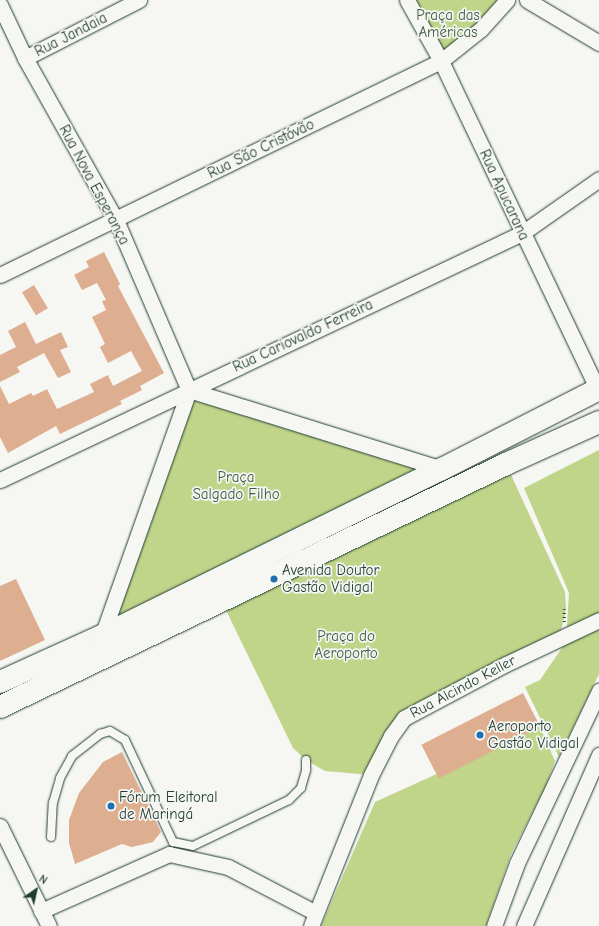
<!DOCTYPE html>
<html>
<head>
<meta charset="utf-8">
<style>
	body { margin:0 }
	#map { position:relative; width:599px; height:926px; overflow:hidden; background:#f6f6f2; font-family:"Comic Neue",sans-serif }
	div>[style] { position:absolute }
	.green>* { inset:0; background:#c1d58a }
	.building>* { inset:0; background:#deae90; transform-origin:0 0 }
	.path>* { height:2.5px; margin-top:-1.25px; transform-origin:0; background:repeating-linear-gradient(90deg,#1f3d34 0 1px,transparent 0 4px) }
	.roads { filter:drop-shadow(0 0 1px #1f3d34) drop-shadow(0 0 1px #1f3d34) }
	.lane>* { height:8px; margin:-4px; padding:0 4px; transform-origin:4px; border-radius:4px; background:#f6f6f2 }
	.street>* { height:15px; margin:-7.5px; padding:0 7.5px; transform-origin:7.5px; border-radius:7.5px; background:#f6f6f2 }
	.secondary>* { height:22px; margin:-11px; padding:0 11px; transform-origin:11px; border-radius:11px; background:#f6f6f2 }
	.dots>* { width:11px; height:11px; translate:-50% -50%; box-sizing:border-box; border:2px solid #f6f6f2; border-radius:50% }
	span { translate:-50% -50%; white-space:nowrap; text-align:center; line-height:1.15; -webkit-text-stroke:3.5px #f6f6f2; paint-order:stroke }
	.park-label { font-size:15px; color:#3f5b45 }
	.street-label { font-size:15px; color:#1f3d34 }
	.poi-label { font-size:15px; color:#1f3d34 }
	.left { translate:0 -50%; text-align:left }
	.north { position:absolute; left:16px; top:870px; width:40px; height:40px; -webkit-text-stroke:3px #f6f6f2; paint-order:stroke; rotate:34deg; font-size:11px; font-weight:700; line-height:16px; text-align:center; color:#1f3d34 }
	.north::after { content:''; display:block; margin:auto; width:14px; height:18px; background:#1f3d34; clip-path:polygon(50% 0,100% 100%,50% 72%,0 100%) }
</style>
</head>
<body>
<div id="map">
	<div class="green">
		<i style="clip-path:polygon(408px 0,507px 0,442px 60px)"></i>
		<i style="clip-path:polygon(189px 390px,442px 469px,102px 636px)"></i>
		<i style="clip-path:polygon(599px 450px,599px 674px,559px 757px,525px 687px,540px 680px,566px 642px,569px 593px,524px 488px)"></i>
		<i style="clip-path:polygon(506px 464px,565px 592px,566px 609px,559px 639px,404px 718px,371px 775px,325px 771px,306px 760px,293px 748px,222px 602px)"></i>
		<i style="clip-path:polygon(540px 727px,555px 761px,546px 786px,511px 854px,486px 926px,321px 926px,375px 802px)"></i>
	</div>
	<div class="building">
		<i style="clip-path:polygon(104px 252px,120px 284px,118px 286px,164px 373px,140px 386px,142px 390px,120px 401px,122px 404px,60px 434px,56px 426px,8px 453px,0 437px,0 386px,9px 404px,31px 393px,33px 396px,47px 389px,57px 409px,94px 392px,90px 384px,108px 375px,113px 386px,142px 371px,131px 351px,108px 363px,100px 347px,105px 344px,92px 317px,106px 310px,102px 301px,106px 300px,97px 283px,82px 290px,74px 275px,89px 267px,86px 261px)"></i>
		<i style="left:34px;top:285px;width:27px;height:14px;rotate:59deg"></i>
		<i style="clip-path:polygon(25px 322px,36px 344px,61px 332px,68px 347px,60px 350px,71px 372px,58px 378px,44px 353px,17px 367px,20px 372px,0 382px,0 355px,16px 347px,8px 331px)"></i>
		<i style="clip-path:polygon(16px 579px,45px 640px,0 661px,0 586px)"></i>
		<i style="left:523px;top:693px;width:38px;height:114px;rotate:63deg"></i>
		<i style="clip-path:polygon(122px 752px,161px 832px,153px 842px,132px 847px,122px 844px,75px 864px,69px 843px,69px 820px,79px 793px,103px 762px)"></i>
	</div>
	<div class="path">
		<i style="left:564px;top:622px;width:13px;rotate:-90deg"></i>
	</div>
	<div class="roads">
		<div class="lane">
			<i style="left:51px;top:837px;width:34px;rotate:-87deg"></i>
			<i style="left:53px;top:803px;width:26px;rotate:-74deg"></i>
			<i style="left:60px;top:778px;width:25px;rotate:-61deg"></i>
			<i style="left:72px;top:756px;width:36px;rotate:-38deg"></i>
			<i style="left:100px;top:734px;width:10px;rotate:-17deg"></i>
			<i style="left:110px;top:731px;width:17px;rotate:31deg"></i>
			<i style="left:125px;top:740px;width:113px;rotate:64.8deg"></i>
			<i style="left:173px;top:842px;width:20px;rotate:11deg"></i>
			<i style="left:193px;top:846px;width:106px;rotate:-25.6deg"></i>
			<i style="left:289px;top:800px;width:17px;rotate:-45deg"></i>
			<i style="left:301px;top:788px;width:19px;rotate:-74deg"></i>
			<i style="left:306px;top:770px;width:10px;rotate:-90deg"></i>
		</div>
		<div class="street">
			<i style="left:407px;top:0;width:70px;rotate:60.9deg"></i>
			<i style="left:441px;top:61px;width:367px;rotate:64.5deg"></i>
			<i style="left:527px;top:0;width:84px;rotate:30.8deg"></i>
			<i style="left:0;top:5px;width:59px;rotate:64.7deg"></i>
			<i style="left:25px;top:58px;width:186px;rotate:60.7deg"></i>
			<i style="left:116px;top:220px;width:185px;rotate:66.8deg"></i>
			<i style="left:25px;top:58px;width:128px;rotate:-27deg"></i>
			<i style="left:0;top:275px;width:490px;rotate:-25.9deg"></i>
			<i style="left:441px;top:61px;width:51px;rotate:-38.7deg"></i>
			<i style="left:481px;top:29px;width:39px;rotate:-48deg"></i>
			<i style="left:189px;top:390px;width:265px;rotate:17.3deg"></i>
			<i style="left:0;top:480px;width:577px;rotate:-25.32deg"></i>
			<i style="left:522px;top:233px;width:94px;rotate:-35deg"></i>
			<i style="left:102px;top:636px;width:261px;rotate:-70.5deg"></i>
			<i style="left:0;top:826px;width:111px;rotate:63.9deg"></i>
			<i style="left:41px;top:911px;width:140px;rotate:-24deg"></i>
			<i style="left:169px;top:854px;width:60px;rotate:12.4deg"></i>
			<i style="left:228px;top:867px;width:99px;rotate:27.6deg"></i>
			<i style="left:311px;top:926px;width:162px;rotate:-68.3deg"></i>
			<i style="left:371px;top:775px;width:44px;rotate:-62.9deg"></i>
			<i style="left:391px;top:736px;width:22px;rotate:-54deg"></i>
			<i style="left:404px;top:718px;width:115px;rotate:-27.9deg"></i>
			<i style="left:506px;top:664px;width:103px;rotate:-25.3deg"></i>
			<i style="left:494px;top:926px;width:67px;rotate:-69.9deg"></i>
			<i style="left:517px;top:863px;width:191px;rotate:-64.5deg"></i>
			<i style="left:524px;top:926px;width:187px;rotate:-66.3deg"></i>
		</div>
		<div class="secondary">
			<i style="left:0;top:682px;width:112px;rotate:-24.3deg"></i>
			<i style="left:102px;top:636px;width:379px;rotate:-26.2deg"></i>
			<i style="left:442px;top:469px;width:176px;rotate:-27deg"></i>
			<i style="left:0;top:707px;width:561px;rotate:-25.65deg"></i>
			<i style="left:506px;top:464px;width:102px;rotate:-24.3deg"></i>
		</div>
	</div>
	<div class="dots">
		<i style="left:274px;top:579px;background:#1f6fb2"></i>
		<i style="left:480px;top:735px;background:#1f6fb2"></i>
		<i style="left:111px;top:806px;background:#1f6fb2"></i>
	</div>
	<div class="park-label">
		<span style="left:448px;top:24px">Praça das<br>Américas</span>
		<span style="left:236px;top:486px">Praça<br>Salgado Filho</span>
		<span style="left:346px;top:645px">Praça do<br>Aeroporto</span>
	</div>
	<div class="street-label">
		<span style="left:71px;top:35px;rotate:-27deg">Rua Jandaia</span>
		<span style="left:261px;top:149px;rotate:-26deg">Rua São Cristóvão</span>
		<span style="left:94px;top:185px;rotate:62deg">Rua Nova Esperança</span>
		<span style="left:504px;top:195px;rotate:65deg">Rua Apucarana</span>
		<span style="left:303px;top:336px;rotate:-25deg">Rua Cariovaldo Ferreira</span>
		<span style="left:463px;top:687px;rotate:-28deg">Rua Alcindo Keller</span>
	</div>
	<div class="poi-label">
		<span class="left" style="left:282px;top:579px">Avenida Doutor<br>Gastão Vidigal</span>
		<span class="left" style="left:488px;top:735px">Aeroporto<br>Gastão Vidigal</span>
		<span class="left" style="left:119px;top:806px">Fórum Eleitoral<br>de Maringá</span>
	</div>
	<div class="north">N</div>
</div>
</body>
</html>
